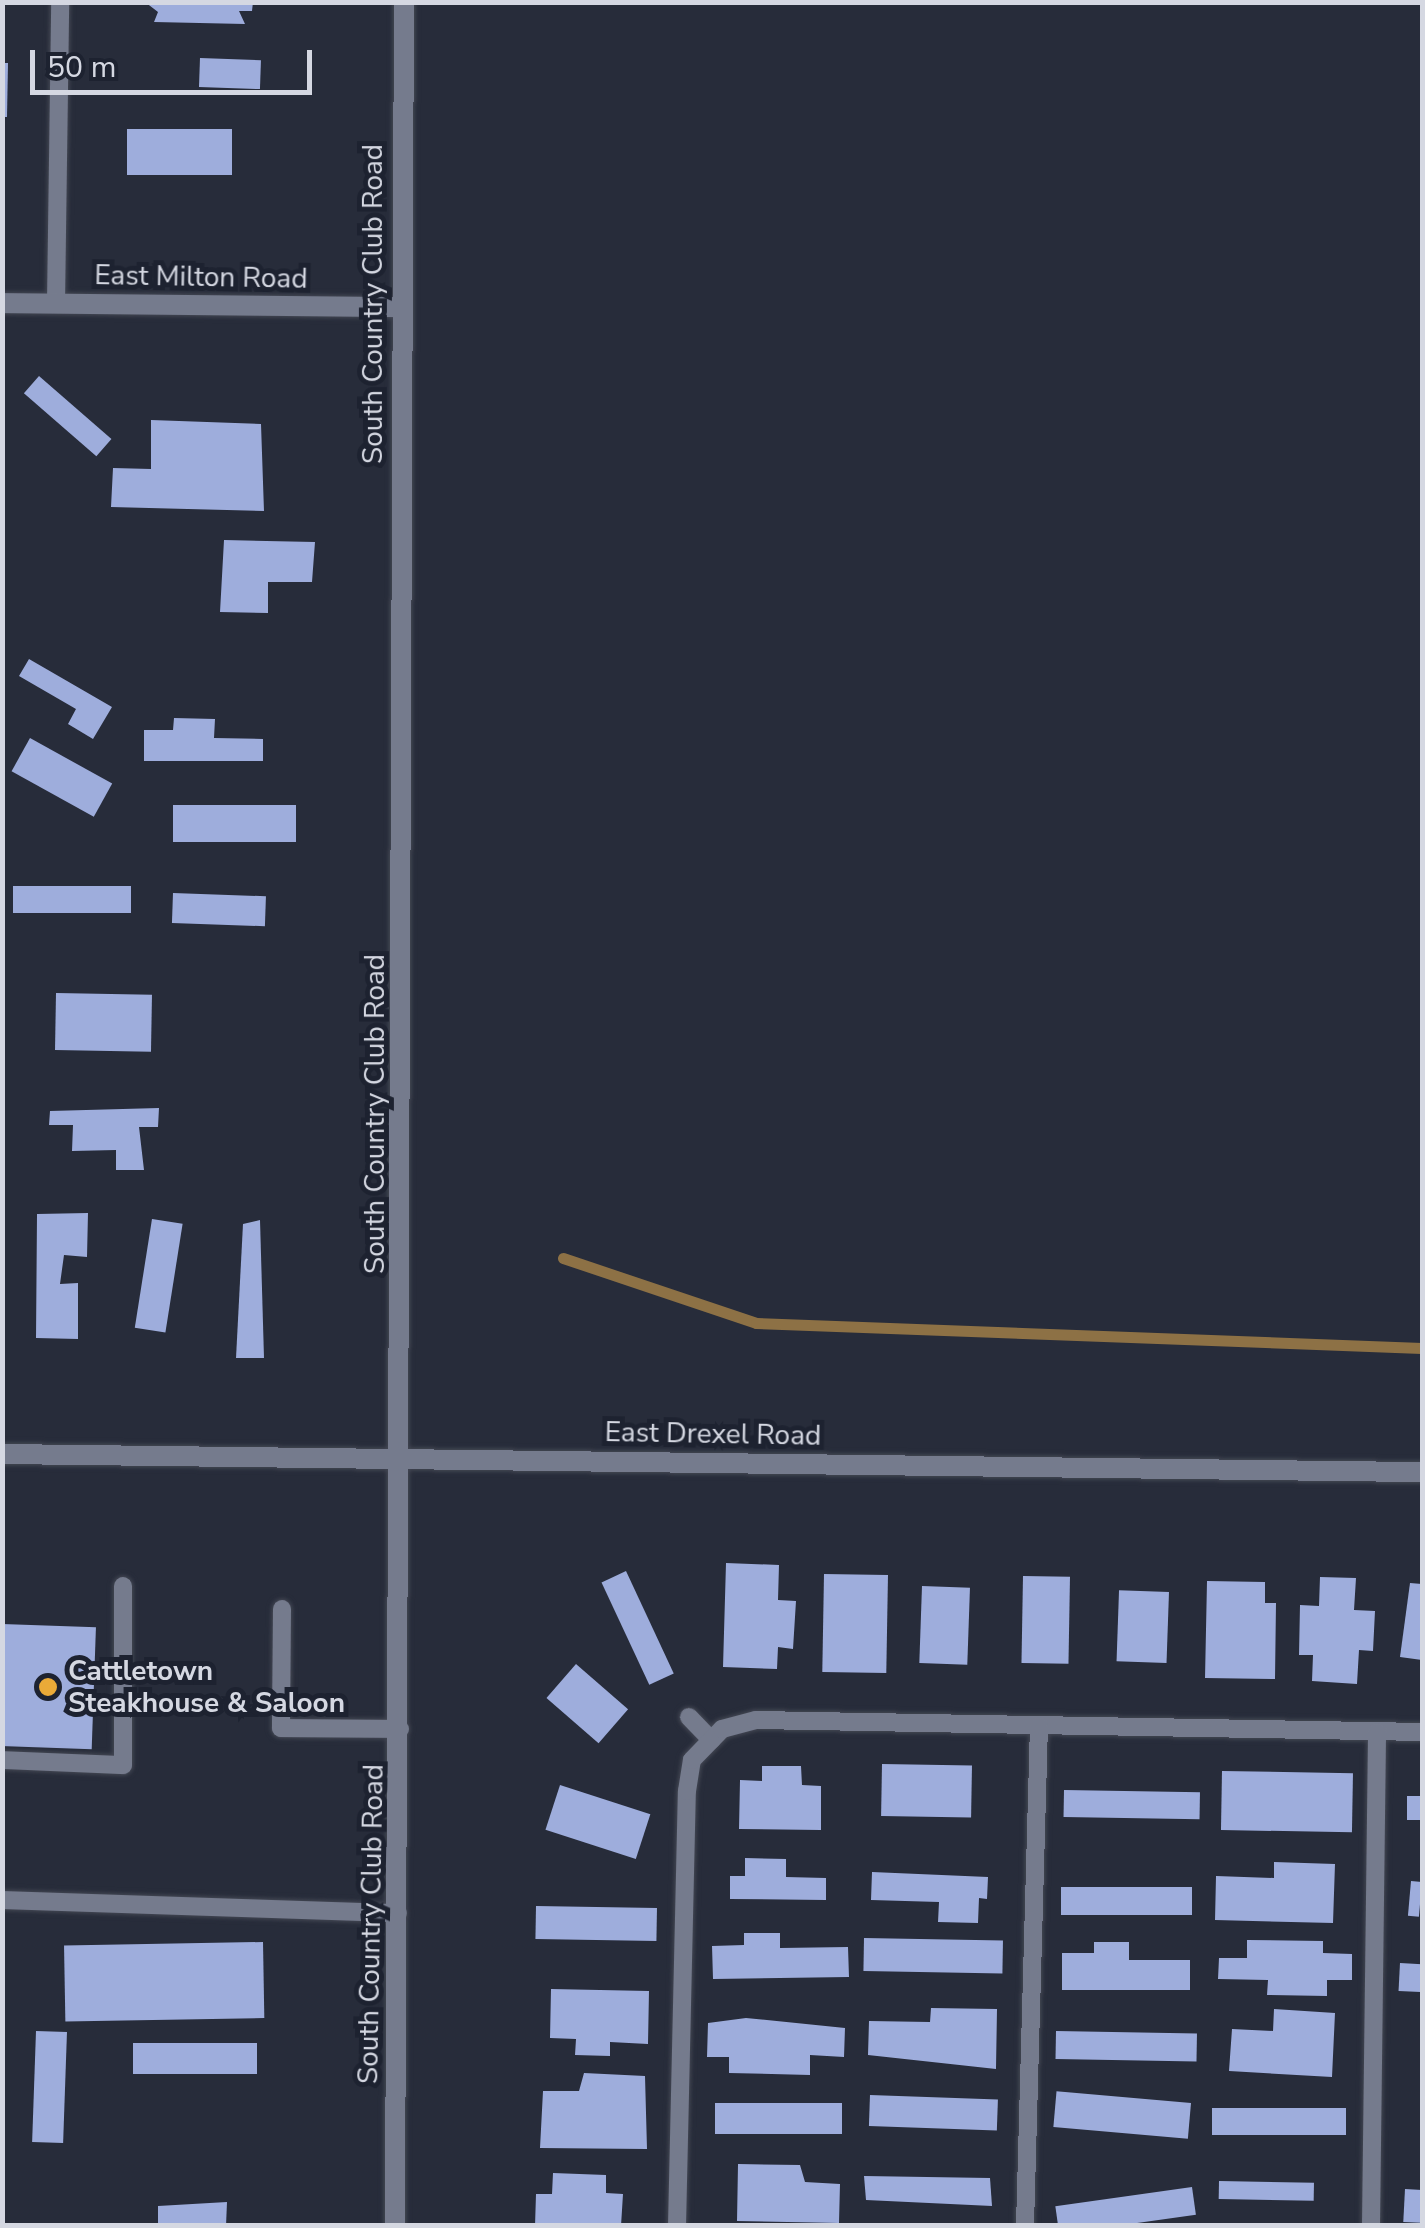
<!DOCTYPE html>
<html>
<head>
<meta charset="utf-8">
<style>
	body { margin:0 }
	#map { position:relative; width:1425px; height:2228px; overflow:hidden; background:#272c3a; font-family:"Nunito Sans",sans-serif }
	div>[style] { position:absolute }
	.stream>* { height:11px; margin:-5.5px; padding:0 5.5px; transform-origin:5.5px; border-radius:5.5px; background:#8d7145 }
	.building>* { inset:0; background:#9eaddc; transform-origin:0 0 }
	.roads { filter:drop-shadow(0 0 2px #434753) drop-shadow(0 0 2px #434753) }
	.service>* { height:18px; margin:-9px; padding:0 9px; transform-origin:9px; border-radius:9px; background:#757b8d }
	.minor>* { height:20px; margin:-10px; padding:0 10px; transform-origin:10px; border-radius:10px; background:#757b8d }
	.tertiary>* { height:20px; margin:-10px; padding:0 10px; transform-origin:10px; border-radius:10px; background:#757b8d }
	.dots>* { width:28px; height:28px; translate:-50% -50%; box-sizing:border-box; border:5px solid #1d2230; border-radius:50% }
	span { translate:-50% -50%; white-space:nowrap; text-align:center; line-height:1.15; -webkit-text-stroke:10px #1d2230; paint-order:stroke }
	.street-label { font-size:28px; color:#d5d8e2 }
	.poi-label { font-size:28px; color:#d5d8e2; font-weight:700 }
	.left { translate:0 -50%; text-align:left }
	.frame { position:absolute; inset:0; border:5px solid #d5d8e2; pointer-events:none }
	.scale { position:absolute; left:30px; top:50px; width:282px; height:45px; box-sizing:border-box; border:5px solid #d5d8e2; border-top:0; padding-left:12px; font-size:30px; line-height:35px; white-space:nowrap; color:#d5d8e2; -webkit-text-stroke:8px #1d2230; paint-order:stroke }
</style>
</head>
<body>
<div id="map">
	<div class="stream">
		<i style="left:563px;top:1258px;width:204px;rotate:18.6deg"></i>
		<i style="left:756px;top:1323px;width:666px;rotate:2.15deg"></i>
	</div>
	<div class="building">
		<i style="clip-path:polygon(145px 2px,253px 2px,252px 11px,239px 11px,245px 24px,154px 22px,158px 12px)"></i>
		<i style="left:200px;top:58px;width:61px;height:29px;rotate:2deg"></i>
		<i style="clip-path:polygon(2px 63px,8px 63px,7px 117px,2px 117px)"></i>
		<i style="left:127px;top:129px;width:105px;height:46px"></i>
		<i style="left:39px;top:376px;width:96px;height:23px;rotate:41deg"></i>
		<i style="clip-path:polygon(151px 420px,261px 424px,264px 511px,111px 507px,113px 468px,151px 469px)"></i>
		<i style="clip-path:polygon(224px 540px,315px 542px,312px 582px,268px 582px,268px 613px,220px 612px)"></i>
		<i style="clip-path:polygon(29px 659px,112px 707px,93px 739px,68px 724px,76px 709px,19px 676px)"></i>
		<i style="clip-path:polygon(174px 718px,215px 719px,214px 738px,263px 739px,263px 761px,144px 761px,144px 730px,173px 730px)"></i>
		<i style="left:30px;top:738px;width:94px;height:38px;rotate:29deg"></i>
		<i style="left:173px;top:805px;width:123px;height:37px"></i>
		<i style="left:131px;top:886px;width:27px;height:118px;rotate:90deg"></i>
		<i style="left:173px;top:893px;width:93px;height:30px;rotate:2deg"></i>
		<i style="left:56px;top:993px;width:96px;height:57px;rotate:1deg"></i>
		<i style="clip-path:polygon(159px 1108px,158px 1127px,139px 1127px,144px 1170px,116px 1170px,116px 1150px,72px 1151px,73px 1125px,49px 1125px,50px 1111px)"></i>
		<i style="clip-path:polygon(88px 1213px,87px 1257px,64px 1255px,60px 1284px,78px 1283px,78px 1339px,36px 1338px,37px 1214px)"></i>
		<i style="left:152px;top:1219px;width:31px;height:110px;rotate:9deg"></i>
		<i style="clip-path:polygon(260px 1220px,264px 1358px,236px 1358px,243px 1224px)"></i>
		<i style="clip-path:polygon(726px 1563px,779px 1565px,778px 1600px,796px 1601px,793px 1649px,778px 1647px,777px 1669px,723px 1667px)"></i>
		<i style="left:626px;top:1571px;width:113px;height:27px;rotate:65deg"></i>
		<i style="left:824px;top:1574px;width:64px;height:98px;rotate:1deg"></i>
		<i style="left:1023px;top:1576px;width:47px;height:87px;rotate:1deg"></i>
		<i style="clip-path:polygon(1320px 1577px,1356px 1578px,1354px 1610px,1375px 1611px,1373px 1651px,1359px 1650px,1357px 1684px,1312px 1681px,1313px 1655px,1299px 1655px,1300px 1605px,1319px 1606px)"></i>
		<i style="clip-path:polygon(1207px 1581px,1265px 1582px,1265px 1603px,1276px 1603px,1275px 1679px,1205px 1678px)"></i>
		<i style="clip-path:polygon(1410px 1583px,1422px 1584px,1422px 1660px,1400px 1657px)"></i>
		<i style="left:922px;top:1586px;width:48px;height:77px;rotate:2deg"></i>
		<i style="left:1169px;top:1592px;width:71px;height:50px;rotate:92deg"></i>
		<i style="left:2px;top:1624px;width:94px;height:122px;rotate:2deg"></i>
		<i style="left:576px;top:1664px;width:69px;height:45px;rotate:41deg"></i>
		<i style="left:882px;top:1764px;width:90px;height:52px;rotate:1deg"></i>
		<i style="clip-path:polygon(762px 1766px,801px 1766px,802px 1785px,821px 1786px,821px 1830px,739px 1829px,740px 1780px,762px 1781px)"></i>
		<i style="left:1222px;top:1771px;width:131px;height:59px;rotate:1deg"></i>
		<i style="left:560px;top:1785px;width:95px;height:47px;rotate:18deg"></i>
		<i style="left:1064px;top:1790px;width:136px;height:27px;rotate:1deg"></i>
		<i style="left:1407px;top:1796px;width:15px;height:24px"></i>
		<i style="clip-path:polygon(745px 1858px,786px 1859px,786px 1877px,826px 1878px,826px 1900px,730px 1899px,730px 1876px,745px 1876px)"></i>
		<i style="clip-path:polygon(1274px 1862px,1335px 1864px,1333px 1923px,1215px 1920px,1216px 1876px,1274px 1878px)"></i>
		<i style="clip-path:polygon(872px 1872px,988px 1877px,987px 1899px,979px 1898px,978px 1923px,938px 1922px,939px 1902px,871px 1900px)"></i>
		<i style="left:1411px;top:1881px;width:11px;height:35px;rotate:5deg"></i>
		<i style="left:1192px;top:1887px;width:28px;height:131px;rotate:90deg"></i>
		<i style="left:536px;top:1906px;width:121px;height:33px;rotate:1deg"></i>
		<i style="clip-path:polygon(744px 1933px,780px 1933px,780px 1948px,848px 1947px,849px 1977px,713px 1979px,712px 1946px,744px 1945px)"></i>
		<i style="left:864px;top:1938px;width:139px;height:33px;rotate:1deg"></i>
		<i style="clip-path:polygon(1247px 1940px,1323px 1941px,1323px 1953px,1352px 1954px,1352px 1980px,1327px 1980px,1327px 1996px,1267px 1995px,1268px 1980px,1218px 1979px,1219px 1958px,1247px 1958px)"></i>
		<i style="left:263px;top:1942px;width:76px;height:199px;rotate:89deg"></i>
		<i style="clip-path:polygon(1094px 1942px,1129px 1942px,1129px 1960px,1190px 1960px,1190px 1990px,1062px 1990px,1062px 1953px,1094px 1953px)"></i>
		<i style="left:1400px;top:1963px;width:22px;height:28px;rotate:3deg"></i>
		<i style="clip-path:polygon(551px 1989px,649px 1991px,648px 2044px,610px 2042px,610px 2056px,575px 2055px,576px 2039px,550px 2038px)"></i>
		<i style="clip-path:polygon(931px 2008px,997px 2009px,996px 2069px,868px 2055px,869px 2021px,930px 2022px)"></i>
		<i style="clip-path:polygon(1274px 2009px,1335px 2013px,1332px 2077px,1229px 2071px,1232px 2029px,1273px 2031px)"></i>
		<i style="clip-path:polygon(746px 2018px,845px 2028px,844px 2057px,810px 2055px,810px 2075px,729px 2073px,729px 2057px,707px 2057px,708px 2023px)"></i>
		<i style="left:36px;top:2031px;width:31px;height:111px;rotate:2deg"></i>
		<i style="left:1056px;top:2031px;width:141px;height:28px;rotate:1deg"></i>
		<i style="left:133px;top:2043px;width:124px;height:31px"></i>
		<i style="clip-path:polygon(584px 2073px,645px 2076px,647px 2149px,540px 2148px,543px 2091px,579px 2091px)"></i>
		<i style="left:870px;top:2095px;width:128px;height:31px;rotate:2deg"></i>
		<i style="left:715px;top:2103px;width:127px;height:31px"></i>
		<i style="left:1191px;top:2103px;width:36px;height:135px;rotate:95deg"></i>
		<i style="left:1212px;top:2108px;width:134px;height:27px"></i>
		<i style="clip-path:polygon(738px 2164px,800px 2165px,805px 2182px,840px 2184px,839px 2223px,737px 2221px)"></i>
		<i style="clip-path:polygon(553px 2173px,606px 2175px,606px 2193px,623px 2194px,621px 2226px,535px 2226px,536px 2194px,552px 2194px)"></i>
		<i style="clip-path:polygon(864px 2176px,990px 2178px,992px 2206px,866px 2200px)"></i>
		<i style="left:1219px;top:2181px;width:95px;height:18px;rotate:1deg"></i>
		<i style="left:1192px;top:2187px;width:28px;height:138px;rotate:82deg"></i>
		<i style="left:1405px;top:2189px;width:17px;height:33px;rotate:3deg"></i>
		<i style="clip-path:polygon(227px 2202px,226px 2226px,158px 2226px,158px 2206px)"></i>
	</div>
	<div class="roads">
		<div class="service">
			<i style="left:56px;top:303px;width:301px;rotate:-89.2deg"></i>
			<i style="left:282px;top:1609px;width:119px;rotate:90.5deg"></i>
			<i style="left:281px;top:1728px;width:119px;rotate:0.5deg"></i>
			<i style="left:689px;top:1717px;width:32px;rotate:46deg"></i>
			<i style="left:2px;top:1760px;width:121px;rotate:2.4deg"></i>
			<i style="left:123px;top:1765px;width:179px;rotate:-90deg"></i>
			<i style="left:3px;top:1900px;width:395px;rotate:1.9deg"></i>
			<i style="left:677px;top:2226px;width:435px;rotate:-88.7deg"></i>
			<i style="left:687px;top:1791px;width:31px;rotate:-81deg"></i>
			<i style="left:692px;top:1760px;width:43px;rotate:-45.9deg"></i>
			<i style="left:722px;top:1729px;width:35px;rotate:-15deg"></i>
			<i style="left:756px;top:1720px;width:666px;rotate:1.03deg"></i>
			<i style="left:1025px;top:2226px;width:500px;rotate:-88.4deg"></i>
			<i style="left:1371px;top:2226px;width:494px;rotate:-89.3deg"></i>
		</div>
		<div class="minor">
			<i style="left:2px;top:303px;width:397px;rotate:0.6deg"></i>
		</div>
		<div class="tertiary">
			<i style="left:2px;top:1454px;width:1420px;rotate:0.73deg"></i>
			<i style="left:395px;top:2226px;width:2224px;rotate:-89.77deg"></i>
		</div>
	</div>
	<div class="dots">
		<i style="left:48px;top:1687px;background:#eaaa38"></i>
	</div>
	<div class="street-label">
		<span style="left:201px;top:277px;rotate:1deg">East Milton Road</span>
		<span style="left:373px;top:304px;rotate:-90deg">South Country Club Road</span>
		<span style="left:375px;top:1114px;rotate:-90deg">South Country Club Road</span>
		<span style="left:713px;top:1434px;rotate:1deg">East Drexel Road</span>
		<span style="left:371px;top:1924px;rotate:-89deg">South Country Club Road</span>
	</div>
	<div class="poi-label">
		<span class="left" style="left:68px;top:1687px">Cattletown<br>Steakhouse &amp; Saloon</span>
	</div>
	<div class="frame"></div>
	<div class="scale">50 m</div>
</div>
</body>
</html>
